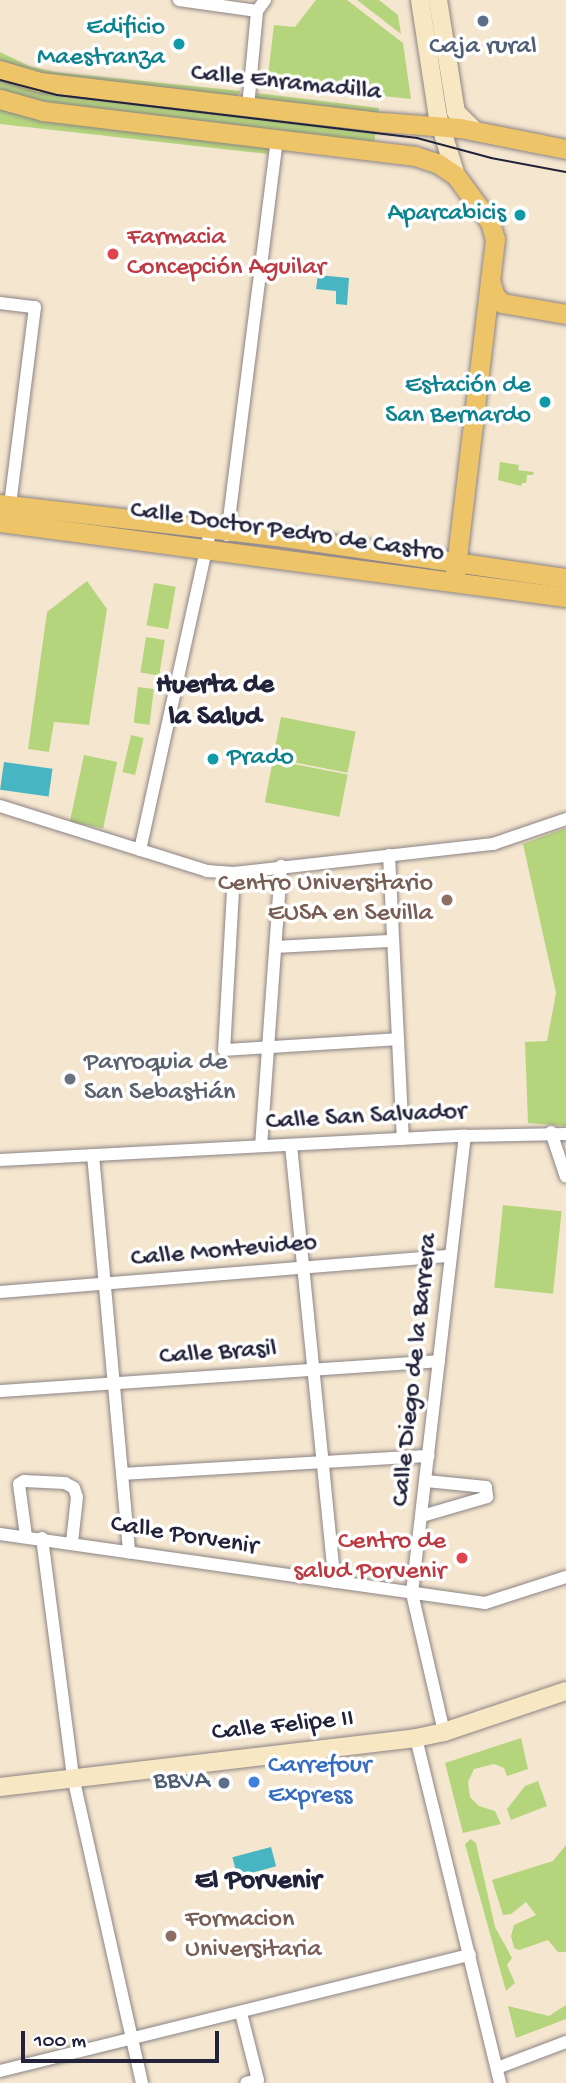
<!DOCTYPE html>
<html>
<head>
<meta charset="utf-8">
<style>
	body { margin:0 }
	#map { position:relative; width:566px; height:2083px; overflow:hidden; background:#f5e6cf; font-family:"Gochi Hand",sans-serif }
	div>[style] { position:absolute }
	.green>* { inset:0; background:#b5d57d; transform-origin:0 0 }
	.water>* { inset:0; background:#47b5c2; transform-origin:0 0 }
	.roads { filter:drop-shadow(0 0 2px #8c8485) drop-shadow(0 0 2px #8c8485) }
	.street>* { height:12px; margin:-6px; padding:0 6px; transform-origin:6px; border-radius:6px; background:#fff }
	.secondary>* { height:18px; margin:-9px; padding:0 9px; transform-origin:9px; border-radius:9px; background:#f8e7c3 }
	.primary>* { height:19px; margin:-9.5px; padding:0 9.5px; transform-origin:9.5px; border-radius:9.5px; background:#eec469 }
	.tram>* { height:2px; margin:-1px; padding:0 1px; transform-origin:1px; border-radius:1px; background:#22223b }
	.dots>* { width:19px; height:19px; translate:-50% -50%; box-sizing:border-box; border:4px solid #fff; border-radius:50% }
	span { translate:-50% -50%; white-space:nowrap; text-align:center; line-height:1.15; -webkit-text-stroke:7px #fff; paint-order:stroke }
	.culture-label { font-size:26px; color:#0d838f }
	.right { translate:-100% -50%; text-align:right }
	.left { translate:0 -50%; text-align:left }
	.service-label { font-size:26px; color:#4e5e75 }
	.street-label { font-size:26px; color:#22223b }
	.health-label { font-size:26px; color:#be3a42 }
	.education-label { font-size:26px; color:#785e54 }
	.worship-label { font-size:26px; color:#5b616d }
	.shop-label { font-size:26px; color:#366cbe }
	.neighbourhood-label { font-size:28px; color:#22223b; font-weight:700 }
	.scale { position:absolute; left:21px; top:2031px; width:198px; height:32px; box-sizing:border-box; border:4px solid #22223b; border-top:0; padding-left:9px; font-size:21px; line-height:24px; white-space:nowrap; color:#22223b; -webkit-text-stroke:5px #fff; paint-order:stroke }
</style>
</head>
<body>
<div id="map">
	<div class="green">
		<i style="clip-path:polygon(316px 0,347px 0,403px 43px,411px 99px,267px 84px,274px 25px,295px 27px)"></i>
		<i style="clip-path:polygon(357px 0,379px 0,398px 15px,401px 34px)"></i>
		<i style="clip-path:polygon(0 52px,29px 66px,55px 72px,241px 91px,236px 97px,58px 78px,0 61px)"></i>
		<i style="clip-path:polygon(0 75px,376px 128px,374px 144px,74px 109px,0 93px)"></i>
		<i style="left:257px;top:93px;width:123px;height:10px;rotate:7deg"></i>
		<i style="clip-path:polygon(0 106px,267px 147px,268px 154px,0 124px)"></i>
		<i style="clip-path:polygon(500px 462px,519px 465px,518px 470px,534px 472px,533px 475px,527px 475px,526px 483px,522px 483px,521px 486px,498px 480px)"></i>
		<i style="clip-path:polygon(87px 581px,107px 609px,89px 725px,54px 722px,49px 752px,28px 749px,47px 612px)"></i>
		<i style="left:154px;top:583px;width:22px;height:43px;rotate:10deg"></i>
		<i style="left:146px;top:637px;width:19px;height:36px;rotate:9deg"></i>
		<i style="left:138px;top:687px;width:16px;height:36px;rotate:7deg"></i>
		<i style="left:281px;top:717px;width:76px;height:42px;rotate:11deg"></i>
		<i style="left:131px;top:735px;width:13px;height:38px;rotate:13deg"></i>
		<i style="left:84px;top:755px;width:34px;height:68px;rotate:12deg"></i>
		<i style="left:273px;top:760px;width:76px;height:43px;rotate:11deg"></i>
		<i style="clip-path:polygon(566px 828px,566px 1126px,528px 1123px,525px 1042px,547px 1041px,556px 993px,523px 844px)"></i>
		<i style="left:503px;top:1205px;width:59px;height:83px;rotate:6deg"></i>
		<i style="clip-path:polygon(521px 1738px,528px 1769px,507px 1776px,504px 1768px,494px 1764px,474px 1769px,468px 1782px,470px 1797px,479px 1806px,495px 1811px,501px 1824px,463px 1833px,445px 1763px)"></i>
		<i style="clip-path:polygon(538px 1781px,547px 1806px,511px 1820px,507px 1809px,525px 1786px)"></i>
		<i style="clip-path:polygon(471px 1839px,476px 1843px,495px 1927px,512px 1958px,507px 1965px,515px 1983px,506px 1991px,465px 1844px)"></i>
		<i style="clip-path:polygon(566px 1845px,566px 1952px,558px 1952px,548px 1940px,519px 1950px,514px 1948px,511px 1936px,514px 1925px,536px 1915px,526px 1902px,511px 1914px,503px 1915px,492px 1880px,553px 1861px)"></i>
		<i style="clip-path:polygon(566px 2005px,566px 2019px,516px 2038px,508px 2006px,549px 2016px)"></i>
	</div>
	<div class="water">
		<i style="clip-path:polygon(318px 275px,349px 278px,347px 305px,336px 304px,336px 291px,316px 289px)"></i>
		<i style="left:4px;top:762px;width:49px;height:28px;rotate:8deg"></i>
		<i style="left:271px;top:1847px;width:20px;height:40px;rotate:75deg"></i>
	</div>
	<div class="roads">
		<div class="street">
			<i style="left:179px;top:0;width:79px;rotate:8deg"></i>
			<i style="left:248px;top:107px;width:96px;rotate:-84.6deg"></i>
			<i style="left:257px;top:11px;width:14px;rotate:-54deg"></i>
			<i style="left:0;top:303px;width:35px;rotate:7deg"></i>
			<i style="left:35px;top:307px;width:207px;rotate:97.2deg"></i>
			<i style="left:227px;top:535px;width:398px;rotate:-82.8deg"></i>
			<i style="left:0;top:806px;width:217px;rotate:17.4deg"></i>
			<i style="left:207px;top:871px;width:27px;rotate:4deg"></i>
			<i style="left:234px;top:873px;width:261px;rotate:-6.4deg"></i>
			<i style="left:493px;top:844px;width:77px;rotate:-18.9deg"></i>
			<i style="left:140px;top:850px;width:330px;rotate:-77.6deg"></i>
			<i style="left:389px;top:855px;width:284px;rotate:87.2deg"></i>
			<i style="left:234px;top:873px;width:177px;rotate:93.2deg"></i>
			<i style="left:224px;top:1050px;width:174px;rotate:-3.6deg"></i>
			<i style="left:276px;top:947px;width:116px;rotate:-3deg"></i>
			<i style="left:551px;top:1132px;width:47px;rotate:71.6deg"></i>
			<i style="left:291px;top:1145px;width:439px;rotate:84.3deg"></i>
			<i style="left:261px;top:1146px;width:281px;rotate:-85.9deg"></i>
			<i style="left:93px;top:1155px;width:399px;rotate:84.8deg"></i>
			<i style="left:0;top:1160px;width:466px;rotate:-3deg"></i>
			<i style="left:465px;top:1136px;width:101px;rotate:-1.1deg"></i>
			<i style="left:0;top:1292px;width:452px;rotate:-4.6deg"></i>
			<i style="left:0;top:1391px;width:440px;rotate:-3.9deg"></i>
			<i style="left:123px;top:1474px;width:306px;rotate:-3.4deg"></i>
			<i style="left:422px;top:1516px;width:68px;rotate:-16.3deg"></i>
			<i style="left:487px;top:1497px;width:10px;rotate:-96deg"></i>
			<i style="left:486px;top:1487px;width:60px;rotate:-174.3deg"></i>
			<i style="left:0;top:1534px;width:490px;rotate:8.1deg"></i>
			<i style="left:485px;top:1603px;width:85px;rotate:-17.8deg"></i>
			<i style="left:26px;top:1536px;width:52px;rotate:-97.7deg"></i>
			<i style="left:19px;top:1484px;width:6px;rotate:-31deg"></i>
			<i style="left:24px;top:1481px;width:41px;rotate:2.8deg"></i>
			<i style="left:65px;top:1483px;width:10px;rotate:29deg"></i>
			<i style="left:74px;top:1488px;width:9px;rotate:72deg"></i>
			<i style="left:77px;top:1497px;width:45px;rotate:96.3deg"></i>
			<i style="left:42px;top:1538px;width:241px;rotate:82.6deg"></i>
			<i style="left:73px;top:1777px;width:314px;rotate:77.3deg"></i>
			<i style="left:444px;top:1732px;width:143px;rotate:-103deg"></i>
			<i style="left:412px;top:1593px;width:460px;rotate:-83.4deg"></i>
			<i style="left:416px;top:1738px;width:355px;rotate:76.3deg"></i>
			<i style="left:241px;top:2013px;width:69px;rotate:75.8deg"></i>
			<i style="left:258px;top:2080px;width:12px;rotate:166deg"></i>
			<i style="left:497px;top:2068px;width:74px;rotate:-20.6deg"></i>
			<i style="left:0;top:2071px;width:484px;rotate:-13.9deg"></i>
		</div>
		<div class="secondary">
			<i style="left:420px;top:0;width:118px;rotate:81.3deg"></i>
			<i style="left:438px;top:117px;width:62px;rotate:73deg"></i>
			<i style="left:438px;top:0;width:113px;rotate:80.9deg"></i>
			<i style="left:456px;top:112px;width:25px;rotate:45deg"></i>
			<i style="left:0;top:1787px;width:419px;rotate:-6.7deg"></i>
			<i style="left:416px;top:1738px;width:29px;rotate:-12deg"></i>
			<i style="left:444px;top:1732px;width:129px;rotate:-18.6deg"></i>
		</div>
		<div class="primary">
			<i style="left:0;top:70px;width:42px;rotate:16.7deg"></i>
			<i style="left:40px;top:82px;width:344px;rotate:6.7deg"></i>
			<i style="left:382px;top:122px;width:78px;rotate:4.4deg"></i>
			<i style="left:460px;top:128px;width:108px;rotate:11.2deg"></i>
			<i style="left:0;top:99px;width:45px;rotate:15.6deg"></i>
			<i style="left:43px;top:111px;width:375px;rotate:6.9deg"></i>
			<i style="left:415px;top:156px;width:23px;rotate:18deg"></i>
			<i style="left:437px;top:163px;width:23px;rotate:34deg"></i>
			<i style="left:456px;top:176px;width:57px;rotate:53.5deg"></i>
			<i style="left:490px;top:222px;width:18px;rotate:74deg"></i>
			<i style="left:495px;top:239px;width:345px;rotate:96.8deg"></i>
			<i style="left:490px;top:280px;width:17px;rotate:73deg"></i>
			<i style="left:495px;top:296px;width:10px;rotate:45deg"></i>
			<i style="left:502px;top:303px;width:65px;rotate:9.8deg"></i>
			<i style="left:0;top:504px;width:286px;rotate:6.6deg"></i>
			<i style="left:284px;top:537px;width:285px;rotate:8.3deg"></i>
			<i style="left:0;top:522px;width:571px;rotate:7.55deg"></i>
		</div>
	</div>
	<div class="tram">
		<i style="left:0;top:80px;width:59px;rotate:14.7deg"></i>
		<i style="left:57px;top:95px;width:363px;rotate:6.8deg"></i>
		<i style="left:417px;top:138px;width:77px;rotate:15.1deg"></i>
		<i style="left:491px;top:158px;width:76px;rotate:10.6deg"></i>
	</div>
	<div class="dots">
		<i style="left:483px;top:21px;background:#5c6f8a"></i>
		<i style="left:179px;top:44px;background:#0f9aa8"></i>
		<i style="left:520px;top:215px;background:#0f9aa8"></i>
		<i style="left:113px;top:254px;background:#e0444e"></i>
		<i style="left:545px;top:402px;background:#0f9aa8"></i>
		<i style="left:213px;top:759px;background:#0f9aa8"></i>
		<i style="left:447px;top:900px;background:#8d6e63"></i>
		<i style="left:70px;top:1079px;background:#6b7280"></i>
		<i style="left:462px;top:1558px;background:#e0444e"></i>
		<i style="left:254px;top:1782px;background:#3f7fe0"></i>
		<i style="left:224px;top:1783px;background:#5c6f8a"></i>
		<i style="left:171px;top:1936px;background:#8d6e63"></i>
	</div>
	<div class="culture-label">
		<span class="right" style="left:165px;top:44px">Edificio<br>Maestranza</span>
		<span class="right" style="left:506px;top:215px">Aparcabicis</span>
		<span class="right" style="left:531px;top:402px">Estación de<br>San Bernardo</span>
		<span class="left" style="left:227px;top:759px">Prado</span>
	</div>
	<div class="service-label">
		<span style="left:483px;top:48px">Caja rural</span>
		<span class="right" style="left:210px;top:1783px">BBVA</span>
	</div>
	<div class="street-label">
		<span style="left:286px;top:84px;rotate:6deg">Calle Enramadilla</span>
		<span style="left:287px;top:533px;rotate:8deg">Calle Doctor Pedro de Castro</span>
		<span style="left:366px;top:1118px;rotate:-3deg">Calle San Salvador</span>
		<span style="left:224px;top:1252px;rotate:-5deg">Calle Montevideo</span>
		<span style="left:218px;top:1354px;rotate:-4deg">Calle Brasil</span>
		<span style="left:416px;top:1370px;rotate:-84deg">Calle Diego de la Barrera</span>
		<span style="left:184px;top:1537px;rotate:9deg">Calle Porvenir</span>
		<span style="left:283px;top:1727px;rotate:-6deg">Calle Felipe II</span>
	</div>
	<div class="health-label">
		<span class="left" style="left:127px;top:254px">Farmacia<br>Concepción Aguilar</span>
		<span class="right" style="left:446px;top:1558px">Centro de<br>salud Porvenir</span>
	</div>
	<div class="education-label">
		<span class="right" style="left:433px;top:900px">Centro Universitario<br>EUSA en Sevilla</span>
		<span class="left" style="left:185px;top:1936px">Formacion<br>Universitaria</span>
	</div>
	<div class="worship-label">
		<span class="left" style="left:84px;top:1079px">Parroquia de<br>San Sebastián</span>
	</div>
	<div class="shop-label">
		<span class="left" style="left:268px;top:1782px">Carrefour<br>Express</span>
	</div>
	<div class="neighbourhood-label">
		<span style="left:215px;top:702px">Huerta de<br>la Salud</span>
		<span style="left:258px;top:1882px">El Porvenir</span>
	</div>
	<div class="scale">100 m</div>
</div>
</body>
</html>
